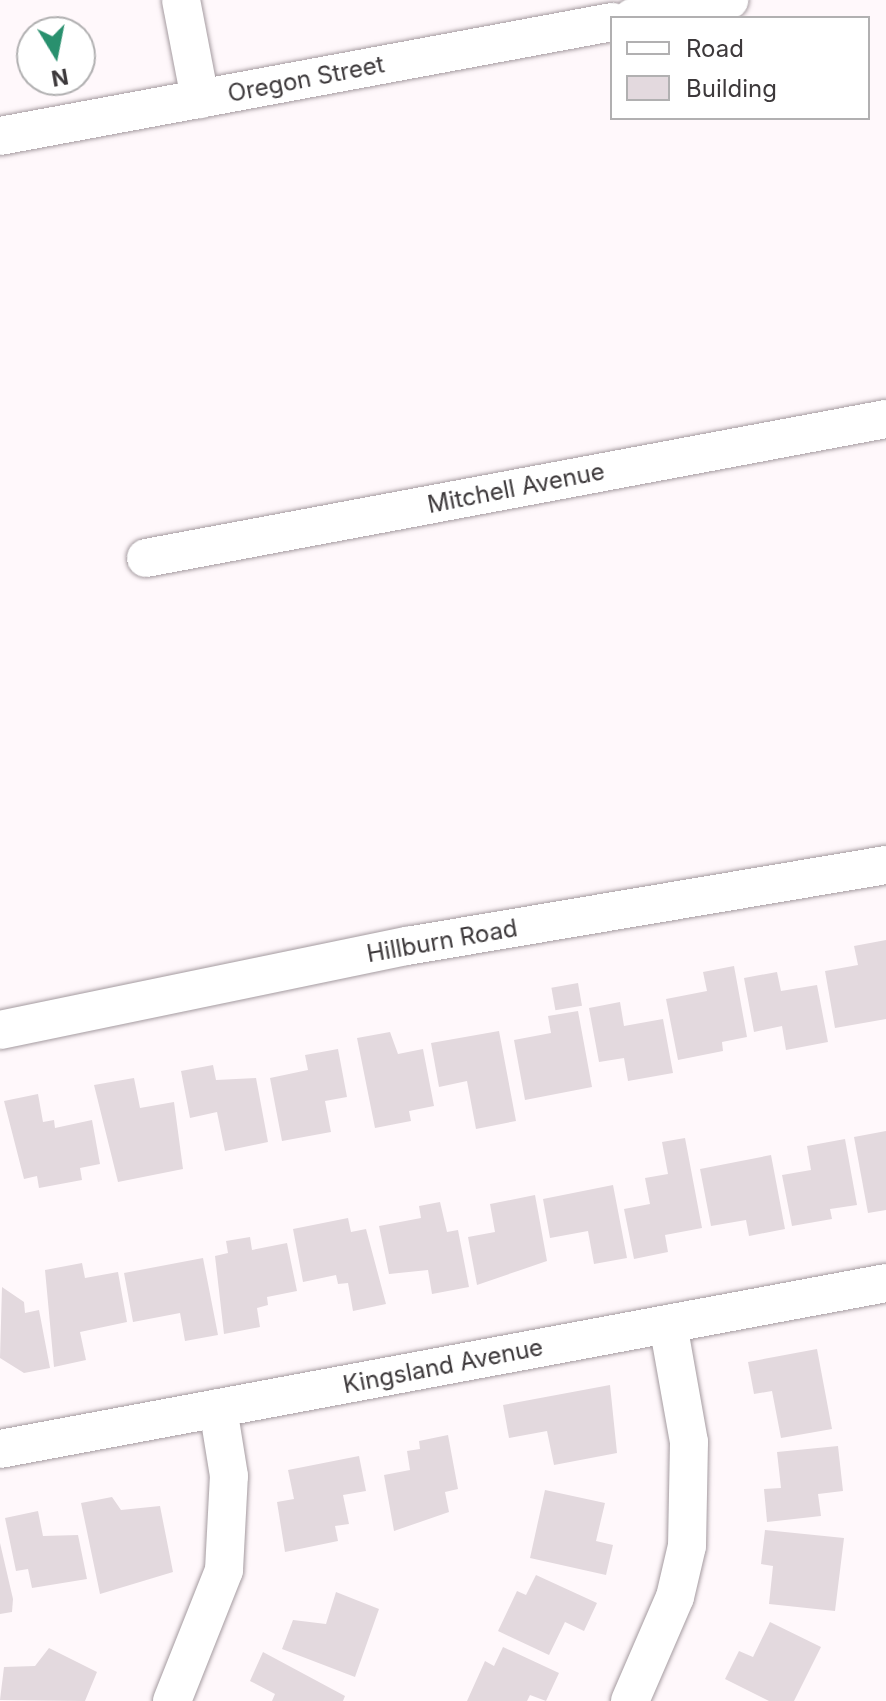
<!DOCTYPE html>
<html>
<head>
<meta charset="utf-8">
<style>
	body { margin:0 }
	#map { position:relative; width:886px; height:1701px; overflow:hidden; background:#fff8fb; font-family:Inter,sans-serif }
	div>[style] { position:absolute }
	.building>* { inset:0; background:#e3d9de; transform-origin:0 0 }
	.roads { filter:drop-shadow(0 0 2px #a59ba0) drop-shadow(0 0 2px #a59ba0) }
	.minor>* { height:38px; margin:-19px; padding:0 19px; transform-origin:19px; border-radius:19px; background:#fff }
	span { translate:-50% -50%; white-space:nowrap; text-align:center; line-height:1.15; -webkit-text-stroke:7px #fff; paint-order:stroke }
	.street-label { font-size:24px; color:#3d393b }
	.legend { position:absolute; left:610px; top:16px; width:260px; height:104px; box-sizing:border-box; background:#fff; border:2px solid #b1b0b1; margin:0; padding:10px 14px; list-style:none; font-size:24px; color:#3d393b }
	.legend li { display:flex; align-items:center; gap:16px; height:40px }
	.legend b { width:40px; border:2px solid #b1b0b1 }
	.north { position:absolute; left:16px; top:16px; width:80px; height:80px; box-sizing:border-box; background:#fff; border:2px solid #b1b0b1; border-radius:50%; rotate:170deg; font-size:22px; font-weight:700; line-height:32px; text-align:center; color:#3d393b }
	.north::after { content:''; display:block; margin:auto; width:28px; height:36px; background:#29906e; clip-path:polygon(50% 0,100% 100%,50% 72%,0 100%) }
</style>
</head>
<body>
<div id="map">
	<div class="building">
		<i style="clip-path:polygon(886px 940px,886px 1019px,835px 1028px,825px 971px,858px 965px,854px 946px)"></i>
		<i style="clip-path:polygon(734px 966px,747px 1037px,722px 1042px,723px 1051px,678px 1060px,666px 999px,707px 991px,703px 972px)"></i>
		<i style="clip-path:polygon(777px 972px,781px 991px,817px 985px,828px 1042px,786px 1050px,782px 1026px,754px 1032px,744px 978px)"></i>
		<i style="left:578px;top:983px;width:23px;height:27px;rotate:80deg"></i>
		<i style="clip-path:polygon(620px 1002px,624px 1026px,663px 1019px,673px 1073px,628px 1081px,624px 1058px,599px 1062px,589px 1008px)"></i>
		<i style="clip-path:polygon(578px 1011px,592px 1087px,525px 1100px,514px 1040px,551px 1033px,548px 1016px)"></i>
		<i style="clip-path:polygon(499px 1031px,516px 1121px,476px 1129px,467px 1081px,439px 1087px,431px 1043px)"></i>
		<i style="clip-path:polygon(390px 1032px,398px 1054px,423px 1049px,434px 1106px,409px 1111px,411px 1121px,375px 1128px,357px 1038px)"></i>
		<i style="clip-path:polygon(338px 1049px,347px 1097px,325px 1101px,331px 1132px,282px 1141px,270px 1078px,308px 1070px,305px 1055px)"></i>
		<i style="clip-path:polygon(213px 1065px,216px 1080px,256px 1078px,268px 1142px,225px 1151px,217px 1112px,190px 1118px,181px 1071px)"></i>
		<i style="clip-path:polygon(134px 1078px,140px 1108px,174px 1102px,183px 1169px,118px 1182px,94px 1085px)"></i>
		<i style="clip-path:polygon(38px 1094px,43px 1122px,54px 1120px,55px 1128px,92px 1120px,100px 1164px,80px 1168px,82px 1180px,39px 1188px,37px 1176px,24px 1179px,4px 1101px)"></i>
		<i style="clip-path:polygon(886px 1131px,886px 1210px,868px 1213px,854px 1137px)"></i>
		<i style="clip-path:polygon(685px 1138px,702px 1228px,665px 1235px,668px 1252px,634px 1259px,624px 1209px,650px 1204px,645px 1178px,668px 1174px,662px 1142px)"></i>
		<i style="clip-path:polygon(845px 1139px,857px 1205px,830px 1209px,832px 1219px,792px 1226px,782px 1175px,811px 1170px,807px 1146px)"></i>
		<i style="clip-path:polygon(771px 1155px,785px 1229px,749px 1236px,746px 1220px,711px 1226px,700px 1169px)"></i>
		<i style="clip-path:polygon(613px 1185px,627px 1258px,594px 1264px,588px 1231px,550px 1238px,543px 1199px)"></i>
		<i style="clip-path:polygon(535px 1195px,547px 1261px,477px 1285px,468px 1237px,495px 1232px,490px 1204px)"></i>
		<i style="clip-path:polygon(440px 1202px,447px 1232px,458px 1230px,469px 1287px,432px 1294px,428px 1270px,389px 1274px,379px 1226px,421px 1218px,419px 1206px)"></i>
		<i style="clip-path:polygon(348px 1218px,351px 1232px,366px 1229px,386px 1304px,353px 1311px,348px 1283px,338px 1284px,336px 1275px,303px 1282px,293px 1229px)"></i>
		<i style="clip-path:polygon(250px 1237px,252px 1250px,287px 1243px,297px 1291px,267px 1297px,268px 1305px,257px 1308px,260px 1327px,224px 1334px,215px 1256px,228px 1253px,226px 1241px)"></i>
		<i style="clip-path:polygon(203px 1258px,218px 1335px,185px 1341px,180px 1313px,133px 1322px,124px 1273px)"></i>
		<i style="clip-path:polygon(82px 1263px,85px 1278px,118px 1272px,127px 1322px,80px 1332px,86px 1360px,54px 1367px,45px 1270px)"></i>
		<i style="clip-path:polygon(2px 1287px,24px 1302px,25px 1313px,39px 1310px,50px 1368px,24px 1373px,0 1358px)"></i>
		<i style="clip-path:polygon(817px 1349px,832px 1429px,781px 1438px,772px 1391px,754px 1394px,748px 1362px)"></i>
		<i style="clip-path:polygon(610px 1385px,617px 1453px,554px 1465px,547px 1431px,509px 1438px,503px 1405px)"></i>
		<i style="clip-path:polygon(448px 1435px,458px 1489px,445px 1492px,449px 1512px,394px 1531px,384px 1475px,410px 1470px,407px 1451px,420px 1449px,419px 1441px)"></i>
		<i style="clip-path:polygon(838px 1446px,843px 1491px,818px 1494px,821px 1516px,767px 1522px,764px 1489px,781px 1488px,777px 1452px)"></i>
		<i style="clip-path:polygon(359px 1456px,366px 1491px,343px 1495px,349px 1524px,335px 1526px,338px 1541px,285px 1552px,277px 1502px,294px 1499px,288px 1470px)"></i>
		<i style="clip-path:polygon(545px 1490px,605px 1503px,596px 1541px,613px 1545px,606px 1575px,530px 1558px)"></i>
		<i style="clip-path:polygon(112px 1497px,121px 1510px,160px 1506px,173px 1572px,100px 1594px,81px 1503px)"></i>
		<i style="clip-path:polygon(38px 1511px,43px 1536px,78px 1535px,87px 1579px,32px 1588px,28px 1569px,16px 1571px,5px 1518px)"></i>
		<i style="clip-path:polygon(765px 1530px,844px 1538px,835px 1611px,769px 1604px,773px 1566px,761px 1564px)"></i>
		<i style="clip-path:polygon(0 1543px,13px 1599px,12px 1612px,0 1614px)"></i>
		<i style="clip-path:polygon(536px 1575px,597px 1603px,584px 1631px,565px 1622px,549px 1655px,498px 1631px,517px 1591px,526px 1595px)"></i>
		<i style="clip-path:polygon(336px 1592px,379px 1609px,355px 1677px,282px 1649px,293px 1620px,326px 1624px)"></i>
		<i style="clip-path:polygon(770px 1622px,821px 1647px,794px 1701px,769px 1701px,725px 1679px,739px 1651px,753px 1657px)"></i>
		<i style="clip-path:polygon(503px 1647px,559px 1673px,546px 1701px,530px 1695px,527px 1701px,467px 1701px,485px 1661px,494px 1666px)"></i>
		<i style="clip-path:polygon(49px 1648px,97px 1672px,85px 1701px,0 1700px,4px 1667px,35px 1666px)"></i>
		<i style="clip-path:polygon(263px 1652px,345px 1696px,343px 1701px,272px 1701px,275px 1694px,250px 1681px)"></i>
	</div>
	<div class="roads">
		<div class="minor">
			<i style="left:181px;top:0;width:101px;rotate:79.1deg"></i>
			<i style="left:632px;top:18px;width:99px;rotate:-10.5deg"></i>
			<i style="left:0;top:136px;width:623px;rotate:-10.55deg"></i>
			<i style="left:146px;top:558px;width:753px;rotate:-10.64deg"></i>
			<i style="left:0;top:1030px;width:416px;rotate:-11.7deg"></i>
			<i style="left:407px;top:946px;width:486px;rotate:-9.6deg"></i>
			<i style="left:0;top:1449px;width:901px;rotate:-10.61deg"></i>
			<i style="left:172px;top:1701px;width:141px;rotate:-68.3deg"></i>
			<i style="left:224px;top:1570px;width:94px;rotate:-87deg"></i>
			<i style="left:229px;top:1476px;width:69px;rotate:-99.2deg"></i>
			<i style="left:630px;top:1701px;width:113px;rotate:-66.6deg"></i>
			<i style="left:675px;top:1597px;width:52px;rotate:-76.8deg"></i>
			<i style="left:687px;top:1546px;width:104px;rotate:-88.9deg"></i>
			<i style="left:689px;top:1442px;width:120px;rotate:-100.1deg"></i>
		</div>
	</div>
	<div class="street-label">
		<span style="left:306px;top:79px;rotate:-11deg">Oregon Street</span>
		<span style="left:516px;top:488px;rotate:-11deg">Mitchell Avenue</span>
		<span style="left:442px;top:941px;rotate:-10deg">Hillburn Road</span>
		<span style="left:443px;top:1366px;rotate:-11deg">Kingsland Avenue</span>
	</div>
	<ul class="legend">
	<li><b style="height:10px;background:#fff"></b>Road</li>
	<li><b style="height:22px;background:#e3d9de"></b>Building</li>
	</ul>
	<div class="north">N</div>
</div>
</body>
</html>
